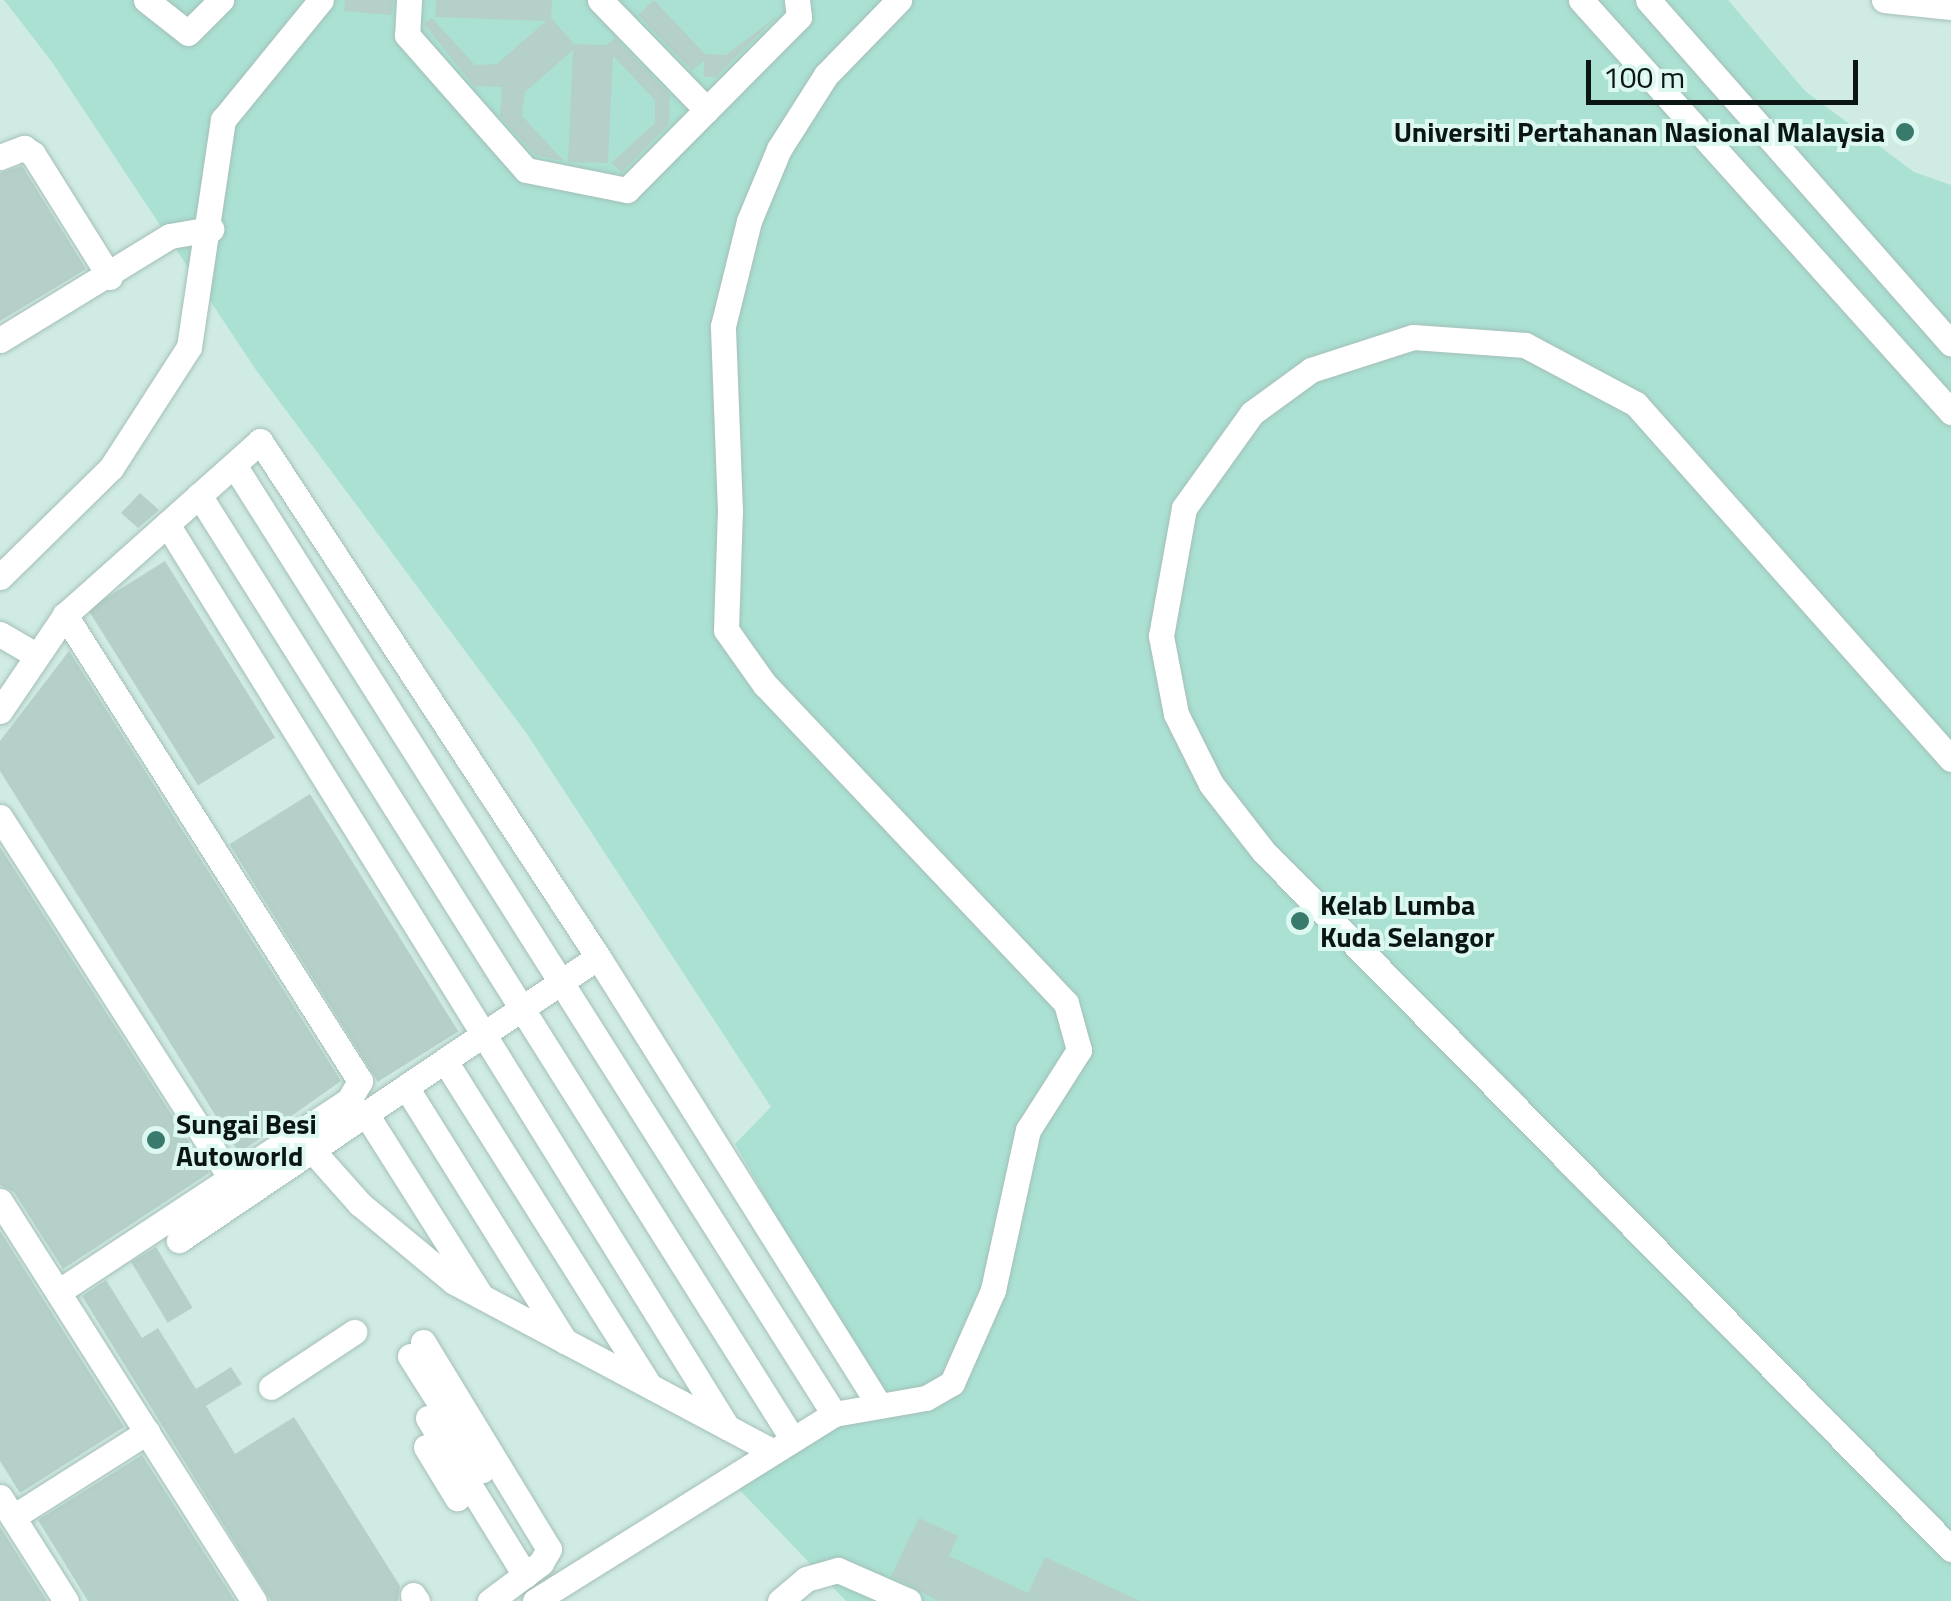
<!DOCTYPE html>
<html>
<head>
<meta charset="utf-8">
<style>
	body { margin:0 }
	#map { position:relative; width:1951px; height:1601px; overflow:hidden; background:#cfebe4; font-family:"Titillium Web",sans-serif }
	div>[style] { position:absolute }
	.green>* { inset:0; background:#aae1d3 }
	.building>* { inset:0; background:#b5d0c9; transform-origin:0 0 }
	.roads { filter:drop-shadow(0 0 2px #a4bfb8) drop-shadow(0 0 2px #a4bfb8) }
	.minor>* { height:25px; margin:-12.5px; padding:0 12.5px; transform-origin:12.5px; border-radius:12.5px; background:#fff }
	.dots>* { width:28px; height:28px; translate:-50% -50%; box-sizing:border-box; border:5px solid #dcf8f1; border-radius:50% }
	span { translate:-50% -50%; white-space:nowrap; text-align:center; line-height:1.15; -webkit-text-stroke:8px #dcf8f1; paint-order:stroke }
	.poi-label { font-size:28px; color:#0b1513; font-weight:700 }
	.right { translate:-100% -50%; text-align:right }
	.left { translate:0 -50%; text-align:left }
	.scale { position:absolute; left:1586px; top:60px; width:272px; height:45px; box-sizing:border-box; border:5px solid #0b1513; border-top:0; padding-left:12px; font-size:30px; line-height:35px; white-space:nowrap; color:#0b1513; -webkit-text-stroke:8px #dcf8f1; paint-order:stroke }
</style>
</head>
<body>
<div id="map">
	<div class="green">
		<i style="clip-path:polygon(4px 0,1728px 0,1805px 91px,1914px 172px,1951px 185px,1951px 1601px,846px 1601px,735px 1485px,876px 1392px,735px 1144px,771px 1107px,527px 734px,256px 370px,52px 62px)"></i>
	</div>
	<div class="building">
		<i style="clip-path:polygon(345px 0,393px 0,392px 15px,344px 11px)"></i>
		<i style="clip-path:polygon(436px 0,552px 0,551px 18px,574px 44px,607px 45px,615px 38px,670px 95px,669px 124px,622px 172px,611px 163px,655px 123px,655px 100px,613px 56px,608px 163px,568px 162px,573px 50px,525px 92px,522px 116px,564px 161px,535px 155px,500px 116px,502px 87px,474px 86px,424px 24px,432px 18px,475px 65px,497px 64px,546px 21px,435px 17px)"></i>
		<i style="clip-path:polygon(654px 0,705px 54px,726px 55px,777px 16px,716px 77px,704px 77px,704px 61px,692px 71px,638px 15px)"></i>
		<i style="clip-path:polygon(22px 166px,86px 269px,0 321px,0 173px)"></i>
		<i style="clip-path:polygon(140px 493px,159px 510px,138px 528px,121px 513px)"></i>
		<i style="left:165px;top:561px;width:208px;height:91px;rotate:58deg"></i>
		<i style="clip-path:polygon(69px 651px,341px 1081px,239px 1153px,0 771px,0 741px)"></i>
		<i style="left:310px;top:794px;width:280px;height:95px;rotate:58deg"></i>
		<i style="clip-path:polygon(0 847px,209px 1173px,63px 1269px,14px 1192px,0 1185px)"></i>
		<i style="clip-path:polygon(0 1231px,124px 1427px,20px 1493px,0 1461px)"></i>
		<i style="left:156px;top:1247px;width:71px;height:29px;rotate:59deg"></i>
		<i style="clip-path:polygon(106px 1280px,142px 1338px,158px 1328px,196px 1389px,231px 1367px,242px 1384px,206px 1406px,235px 1454px,294px 1417px,400px 1586px,398px 1601px,271px 1601px,82px 1296px)"></i>
		<i style="clip-path:polygon(142px 1455px,235px 1601px,88px 1601px,38px 1520px)"></i>
		<i style="clip-path:polygon(919px 1518px,958px 1536px,949px 1556px,1028px 1593px,1045px 1557px,1140px 1601px,938px 1601px,891px 1576px)"></i>
		<i style="clip-path:polygon(0 1527px,47px 1601px,0 1601px)"></i>
	</div>
	<div class="roads">
		<div class="minor">
			<i style="left:146px;top:0;width:53px;rotate:38.2deg"></i>
			<i style="left:188px;top:33px;width:47px;rotate:-45deg"></i>
			<i style="left:409px;top:0;width:35px;rotate:93deg"></i>
			<i style="left:407px;top:35px;width:180px;rotate:48.6deg"></i>
			<i style="left:526px;top:170px;width:103px;rotate:11.2deg"></i>
			<i style="left:627px;top:190px;width:244px;rotate:-45.2deg"></i>
			<i style="left:799px;top:17px;width:17px;rotate:-97deg"></i>
			<i style="left:600px;top:0;width:153px;rotate:45.8deg"></i>
			<i style="left:1581px;top:0;width:554px;rotate:48.07deg"></i>
			<i style="left:1648px;top:0;width:458px;rotate:48.6deg"></i>
			<i style="left:1884px;top:0;width:67px;rotate:6deg"></i>
			<i style="left:0;top:157px;width:26px;rotate:-21deg"></i>
			<i style="left:24px;top:148px;width:11px;rotate:34deg"></i>
			<i style="left:33px;top:154px;width:145px;rotate:58deg"></i>
			<i style="left:0;top:340px;width:199px;rotate:-31.5deg"></i>
			<i style="left:170px;top:236px;width:42px;rotate:-9.7deg"></i>
			<i style="left:234px;top:465px;width:1123px;rotate:57.7deg"></i>
			<i style="left:199px;top:495px;width:1114px;rotate:57.84deg"></i>
			<i style="left:167px;top:524px;width:1063px;rotate:58.19deg"></i>
			<i style="left:0;top:577px;width:156px;rotate:-44.5deg"></i>
			<i style="left:111px;top:468px;width:144px;rotate:-57.2deg"></i>
			<i style="left:189px;top:347px;width:230px;rotate:-81.5deg"></i>
			<i style="left:223px;top:120px;width:155px;rotate:-50.8deg"></i>
			<i style="left:0;top:634px;width:42px;rotate:30.3deg"></i>
			<i style="left:0;top:711px;width:116px;rotate:-55.9deg"></i>
			<i style="left:65px;top:615px;width:261px;rotate:-41.7deg"></i>
			<i style="left:260px;top:441px;width:617px;rotate:56.77deg"></i>
			<i style="left:598px;top:957px;width:506px;rotate:145.96deg"></i>
			<i style="left:1951px;top:759px;width:475px;rotate:-131.6deg"></i>
			<i style="left:1636px;top:404px;width:126px;rotate:-152deg"></i>
			<i style="left:1525px;top:345px;width:112px;rotate:-175.9deg"></i>
			<i style="left:1413px;top:337px;width:107px;rotate:162.1deg"></i>
			<i style="left:1311px;top:370px;width:73px;rotate:143.9deg"></i>
			<i style="left:1252px;top:413px;width:117px;rotate:125.6deg"></i>
			<i style="left:1184px;top:508px;width:130px;rotate:100.2deg"></i>
			<i style="left:1161px;top:636px;width:79px;rotate:79.1deg"></i>
			<i style="left:1176px;top:714px;width:78px;rotate:63.4deg"></i>
			<i style="left:1211px;top:784px;width:86px;rotate:52.1deg"></i>
			<i style="left:1264px;top:852px;width:979px;rotate:45.41deg"></i>
			<i style="left:0;top:817px;width:429px;rotate:57.4deg"></i>
			<i style="left:598px;top:957px;width:529px;rotate:57.9deg"></i>
			<i style="left:445px;top:1061px;width:384px;rotate:57.8deg"></i>
			<i style="left:406px;top:1087px;width:300px;rotate:58deg"></i>
			<i style="left:366px;top:1114px;width:215px;rotate:57.7deg"></i>
			<i style="left:312px;top:1150px;width:72px;rotate:48.4deg"></i>
			<i style="left:360px;top:1204px;width:122px;rotate:39.7deg"></i>
			<i style="left:454px;top:1282px;width:360px;rotate:28deg"></i>
			<i style="left:0;top:1201px;width:474px;rotate:57.6deg"></i>
			<i style="left:58px;top:1292px;width:349px;rotate:-33.4deg"></i>
			<i style="left:349px;top:1100px;width:22px;rotate:-60deg"></i>
			<i style="left:360px;top:1081px;width:552px;rotate:-122.34deg"></i>
			<i style="left:423px;top:1342px;width:242px;rotate:58.7deg"></i>
			<i style="left:549px;top:1549px;width:16px;rotate:120deg"></i>
			<i style="left:541px;top:1563px;width:64px;rotate:143.3deg"></i>
			<i style="left:410px;top:1356px;width:135px;rotate:57.7deg"></i>
			<i style="left:271px;top:1387px;width:100px;rotate:-33.5deg"></i>
			<i style="left:428px;top:1418px;width:185px;rotate:58.3deg"></i>
			<i style="left:426px;top:1447px;width:60px;rotate:58.7deg"></i>
			<i style="left:0;top:1497px;width:123px;rotate:57.6deg"></i>
			<i style="left:13px;top:1517px;width:159px;rotate:-32.4deg"></i>
			<i style="left:413px;top:1595px;width:7px;rotate:56deg"></i>
			<i style="left:535px;top:1601px;width:353px;rotate:-32deg"></i>
			<i style="left:834px;top:1414px;width:93px;rotate:-9.9deg"></i>
			<i style="left:926px;top:1398px;width:30px;rotate:-30deg"></i>
			<i style="left:952px;top:1383px;width:102px;rotate:-66.2deg"></i>
			<i style="left:993px;top:1290px;width:164px;rotate:-77.7deg"></i>
			<i style="left:1028px;top:1130px;width:95px;rotate:-57.5deg"></i>
			<i style="left:1079px;top:1050px;width:49px;rotate:-105.5deg"></i>
			<i style="left:1066px;top:1003px;width:438px;rotate:-133.4deg"></i>
			<i style="left:765px;top:685px;width:67px;rotate:-125.3deg"></i>
			<i style="left:726px;top:630px;width:119px;rotate:-88.1deg"></i>
			<i style="left:730px;top:511px;width:185px;rotate:-92.2deg"></i>
			<i style="left:723px;top:326px;width:108px;rotate:-76.1deg"></i>
			<i style="left:749px;top:221px;width:78px;rotate:-67.4deg"></i>
			<i style="left:779px;top:149px;width:88px;rotate:-57.6deg"></i>
			<i style="left:826px;top:75px;width:105px;rotate:-45.8deg"></i>
			<i style="left:780px;top:1601px;width:34px;rotate:-40deg"></i>
			<i style="left:806px;top:1579px;width:33px;rotate:-16deg"></i>
			<i style="left:838px;top:1570px;width:77px;rotate:23.6deg"></i>
		</div>
	</div>
	<div class="dots">
		<i style="left:1905px;top:132px;background:#387a6c"></i>
		<i style="left:1300px;top:921px;background:#387a6c"></i>
		<i style="left:156px;top:1140px;background:#387a6c"></i>
	</div>
	<div class="poi-label">
		<span class="right" style="left:1885px;top:132px">Universiti Pertahanan Nasional Malaysia</span>
		<span class="left" style="left:1320px;top:921px">Kelab Lumba<br>Kuda Selangor</span>
		<span class="left" style="left:176px;top:1140px">Sungai Besi<br>Autoworld</span>
	</div>
	<div class="scale">100 m</div>
</div>
</body>
</html>
